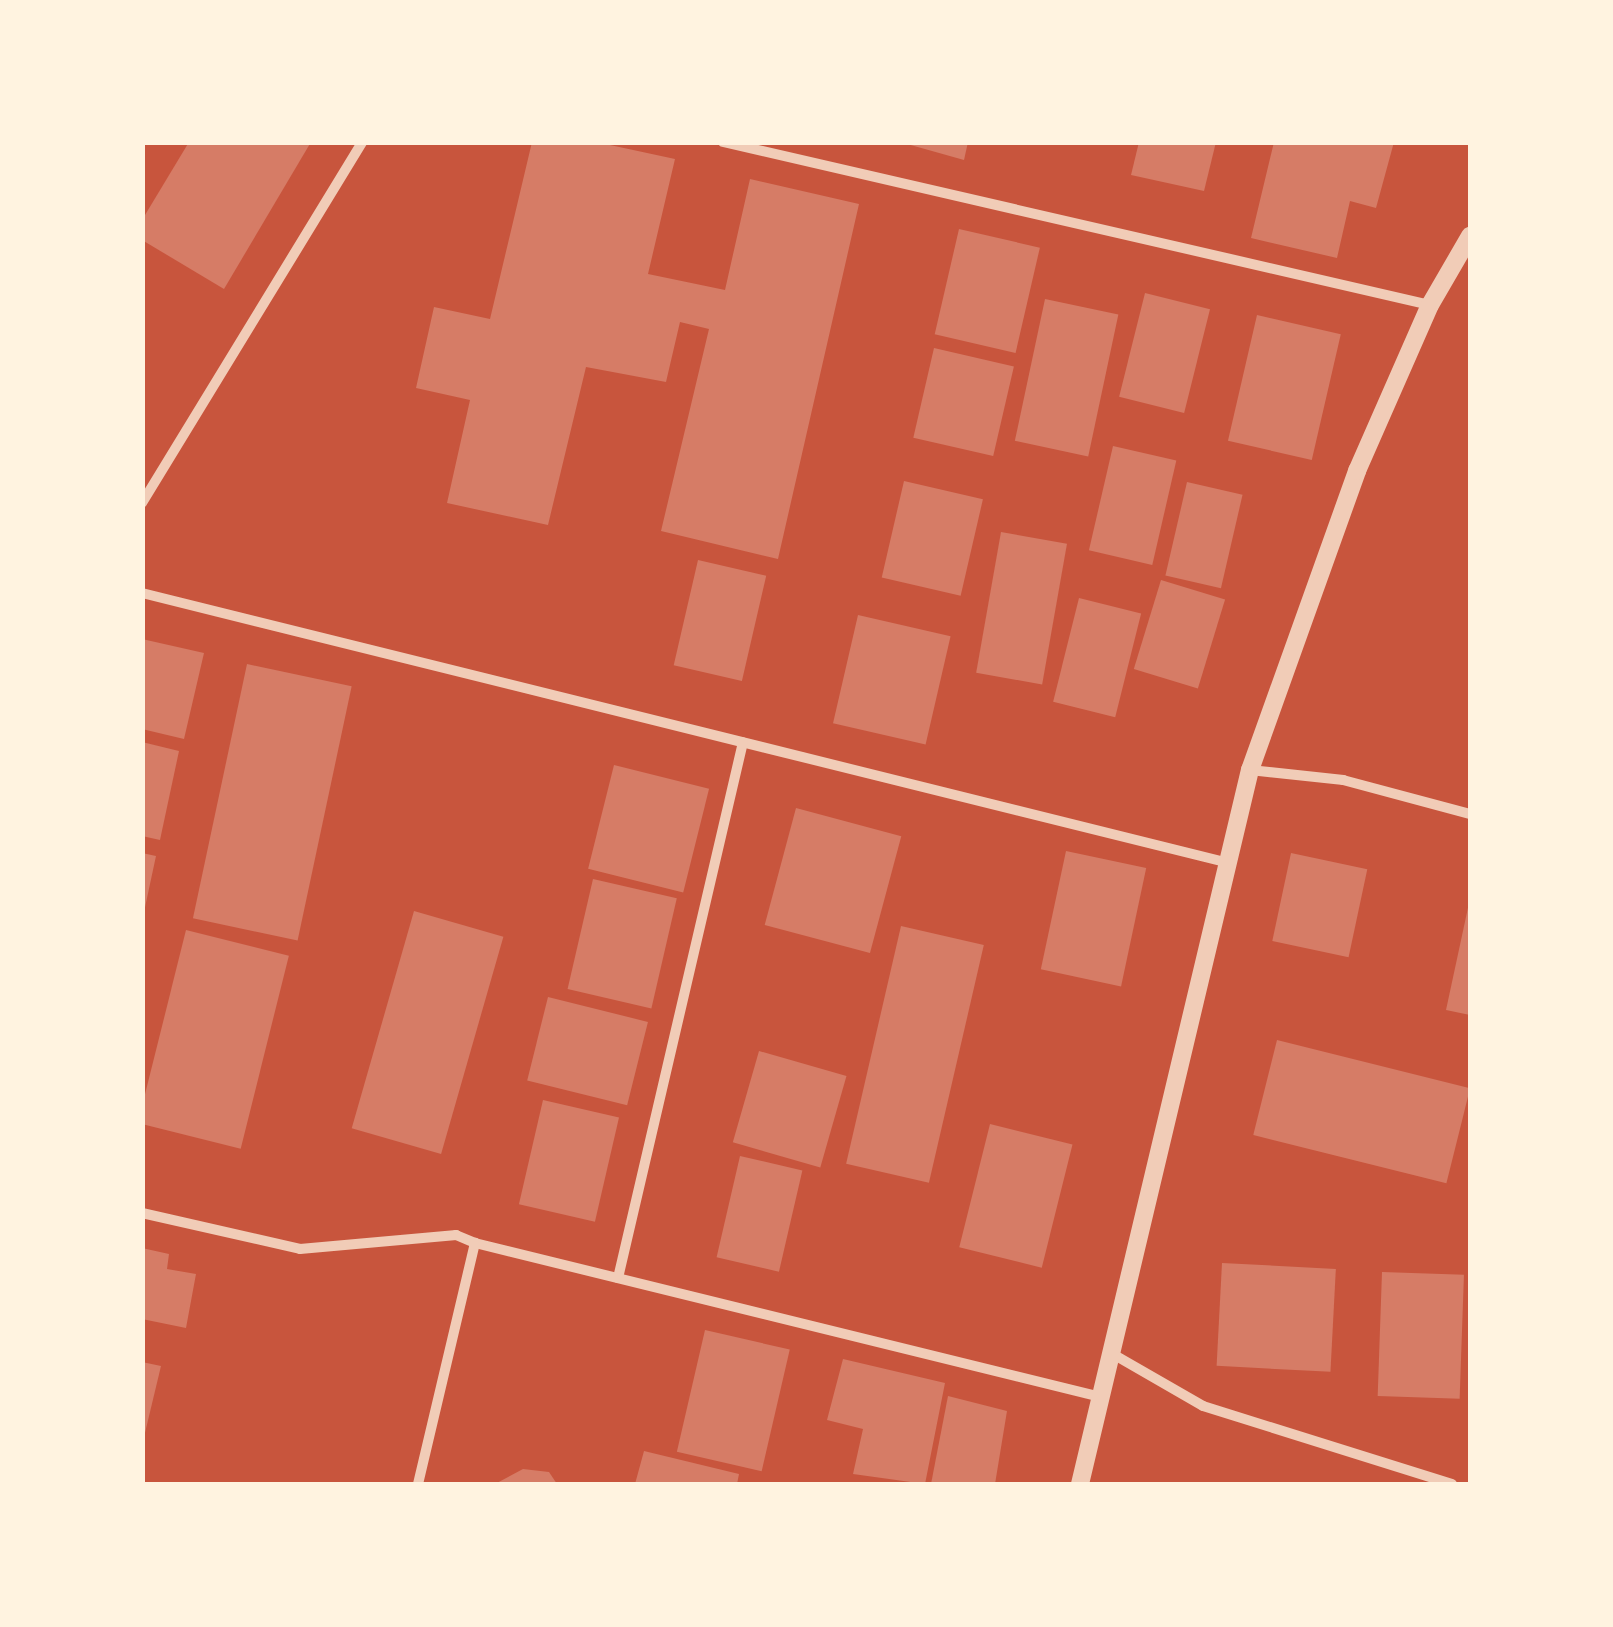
<!DOCTYPE html>
<html>
<head>
<meta charset="utf-8">
<style>
	body { margin:0 }
	#map { position:relative; width:1613px; height:1627px; overflow:hidden; background:#c8553d; font-family:"Noto Serif",serif }
	div>[style] { position:absolute }
	.building>* { inset:0; background:#d67c66; transform-origin:0 0 }
	.minor>* { height:10px; margin:-5px; padding:0 5px; transform-origin:5px; border-radius:5px; background:#f1ccb7 }
	.tertiary>* { height:18px; margin:-9px; padding:0 9px; transform-origin:9px; border-radius:9px; background:#f1ccb7 }
	span { translate:-50% -50%; white-space:nowrap; text-align:center; line-height:1.15; -webkit-text-stroke:8px #fff3e0; paint-order:stroke }
	.frame { position:absolute; inset:0; border:145px solid #fff3e0; pointer-events:none }
</style>
</head>
<body>
<div id="map">
	<div class="building">
		<i style="clip-path:polygon(189px 142px,311px 142px,224px 289px,142px 240px,142px 220px)"></i>
		<i style="clip-path:polygon(532px 142px,596px 142px,675px 159px,648px 274px,725px 290px,750px 179px,859px 204px,778px 559px,661px 531px,709px 329px,680px 322px,666px 382px,586px 367px,548px 525px,447px 503px,470px 400px,416px 388px,434px 307px,490px 319px)"></i>
		<i style="clip-path:polygon(900px 142px,968px 142px,964px 160px)"></i>
		<i style="clip-path:polygon(1139px 142px,1216px 142px,1204px 191px,1131px 175px)"></i>
		<i style="clip-path:polygon(1274px 142px,1394px 142px,1376px 208px,1350px 201px,1337px 258px,1251px 238px)"></i>
		<i style="left:959px;top:229px;width:83px;height:108px;rotate:13deg"></i>
		<i style="left:1145px;top:293px;width:67px;height:107px;rotate:14deg"></i>
		<i style="left:1045px;top:299px;width:75px;height:145px;rotate:12deg"></i>
		<i style="left:1257px;top:315px;width:86px;height:129px;rotate:13deg"></i>
		<i style="left:934px;top:348px;width:82px;height:92px;rotate:13deg"></i>
		<i style="left:1113px;top:446px;width:65px;height:107px;rotate:13deg"></i>
		<i style="left:904px;top:481px;width:81px;height:99px;rotate:13deg"></i>
		<i style="left:1187px;top:482px;width:57px;height:96px;rotate:13deg"></i>
		<i style="left:1001px;top:532px;width:67px;height:143px;rotate:10deg"></i>
		<i style="left:698px;top:560px;width:70px;height:108px;rotate:13deg"></i>
		<i style="left:1161px;top:580px;width:67px;height:93px;rotate:17deg"></i>
		<i style="left:1079px;top:598px;width:64px;height:107px;rotate:14deg"></i>
		<i style="left:858px;top:615px;width:95px;height:111px;rotate:13deg"></i>
		<i style="clip-path:polygon(142px 639px,204px 653px,184px 739px,142px 729px)"></i>
		<i style="left:247px;top:664px;width:107px;height:260px;rotate:12deg"></i>
		<i style="clip-path:polygon(142px 742px,179px 751px,160px 840px,142px 836px)"></i>
		<i style="left:614px;top:765px;width:98px;height:107px;rotate:14deg"></i>
		<i style="left:796px;top:808px;width:109px;height:121px;rotate:15deg"></i>
		<i style="left:1066px;top:851px;width:82px;height:121px;rotate:12deg"></i>
		<i style="clip-path:polygon(142px 853px,156px 856px,144px 912px,142px 912px)"></i>
		<i style="left:1291px;top:853px;width:78px;height:90px;rotate:12deg"></i>
		<i style="left:593px;top:879px;width:86px;height:113px;rotate:13deg"></i>
		<i style="clip-path:polygon(1469px 903px,1470px 903px,1470px 1015px,1446px 1010px)"></i>
		<i style="left:414px;top:911px;width:93px;height:226px;rotate:16deg"></i>
		<i style="left:901px;top:926px;width:85px;height:244px;rotate:13deg"></i>
		<i style="left:186px;top:930px;width:106px;height:199px;rotate:14deg"></i>
		<i style="left:548px;top:997px;width:103px;height:86px;rotate:14deg"></i>
		<i style="left:1277px;top:1040px;width:199px;height:98px;rotate:14deg"></i>
		<i style="left:759px;top:1051px;width:91px;height:95px;rotate:16deg"></i>
		<i style="left:543px;top:1100px;width:78px;height:107px;rotate:13deg"></i>
		<i style="left:990px;top:1124px;width:85px;height:127px;rotate:14deg"></i>
		<i style="left:740px;top:1156px;width:64px;height:104px;rotate:13deg"></i>
		<i style="clip-path:polygon(142px 1248px,169px 1254px,167px 1269px,196px 1274px,186px 1328px,142px 1319px)"></i>
		<i style="left:1222px;top:1263px;width:114px;height:103px;rotate:3deg"></i>
		<i style="left:1382px;top:1272px;width:82px;height:124px;rotate:2deg"></i>
		<i style="left:705px;top:1330px;width:87px;height:125px;rotate:13deg"></i>
		<i style="clip-path:polygon(843px 1359px,945px 1383px,925px 1484px,853px 1474px,863px 1429px,827px 1420px)"></i>
		<i style="clip-path:polygon(142px 1362px,161px 1366px,144px 1437px,142px 1437px)"></i>
		<i style="clip-path:polygon(948px 1396px,1007px 1411px,995px 1484px,931px 1484px)"></i>
		<i style="clip-path:polygon(644px 1451px,739px 1474px,737px 1484px,635px 1484px)"></i>
		<i style="clip-path:polygon(523px 1469px,549px 1472px,557px 1484px,495px 1484px)"></i>
	</div>
	<div class="minor">
		<i style="left:723px;top:142px;width:726px;rotate:12.98deg"></i>
		<i style="left:142px;top:503px;width:423px;rotate:-58.6deg"></i>
		<i style="left:142px;top:593px;width:1120px;rotate:13.95deg"></i>
		<i style="left:1250px;top:770px;width:94px;rotate:6.1deg"></i>
		<i style="left:1343px;top:780px;width:131px;rotate:15deg"></i>
		<i style="left:142px;top:1213px;width:162px;rotate:12.8deg"></i>
		<i style="left:300px;top:1249px;width:157px;rotate:-5.1deg"></i>
		<i style="left:456px;top:1235px;width:21px;rotate:23deg"></i>
		<i style="left:618px;top:1278px;width:550px;rotate:-76.87deg"></i>
		<i style="left:1111px;top:1353px;width:106px;rotate:29.9deg"></i>
		<i style="left:1203px;top:1406px;width:261px;rotate:17.4deg"></i>
		<i style="left:418px;top:1484px;width:248px;rotate:-76.7deg"></i>
		<i style="left:475px;top:1243px;width:645px;rotate:13.82deg"></i>
	</div>
	<div class="tertiary">
		<i style="left:1080px;top:1484px;width:734px;rotate:-76.61deg"></i>
		<i style="left:1250px;top:770px;width:318px;rotate:-70.3deg"></i>
		<i style="left:1357px;top:471px;width:181px;rotate:-66.3deg"></i>
		<i style="left:1430px;top:305px;width:80px;rotate:-59.9deg"></i>
	</div>
	<div class="frame"></div>
</div>
</body>
</html>
